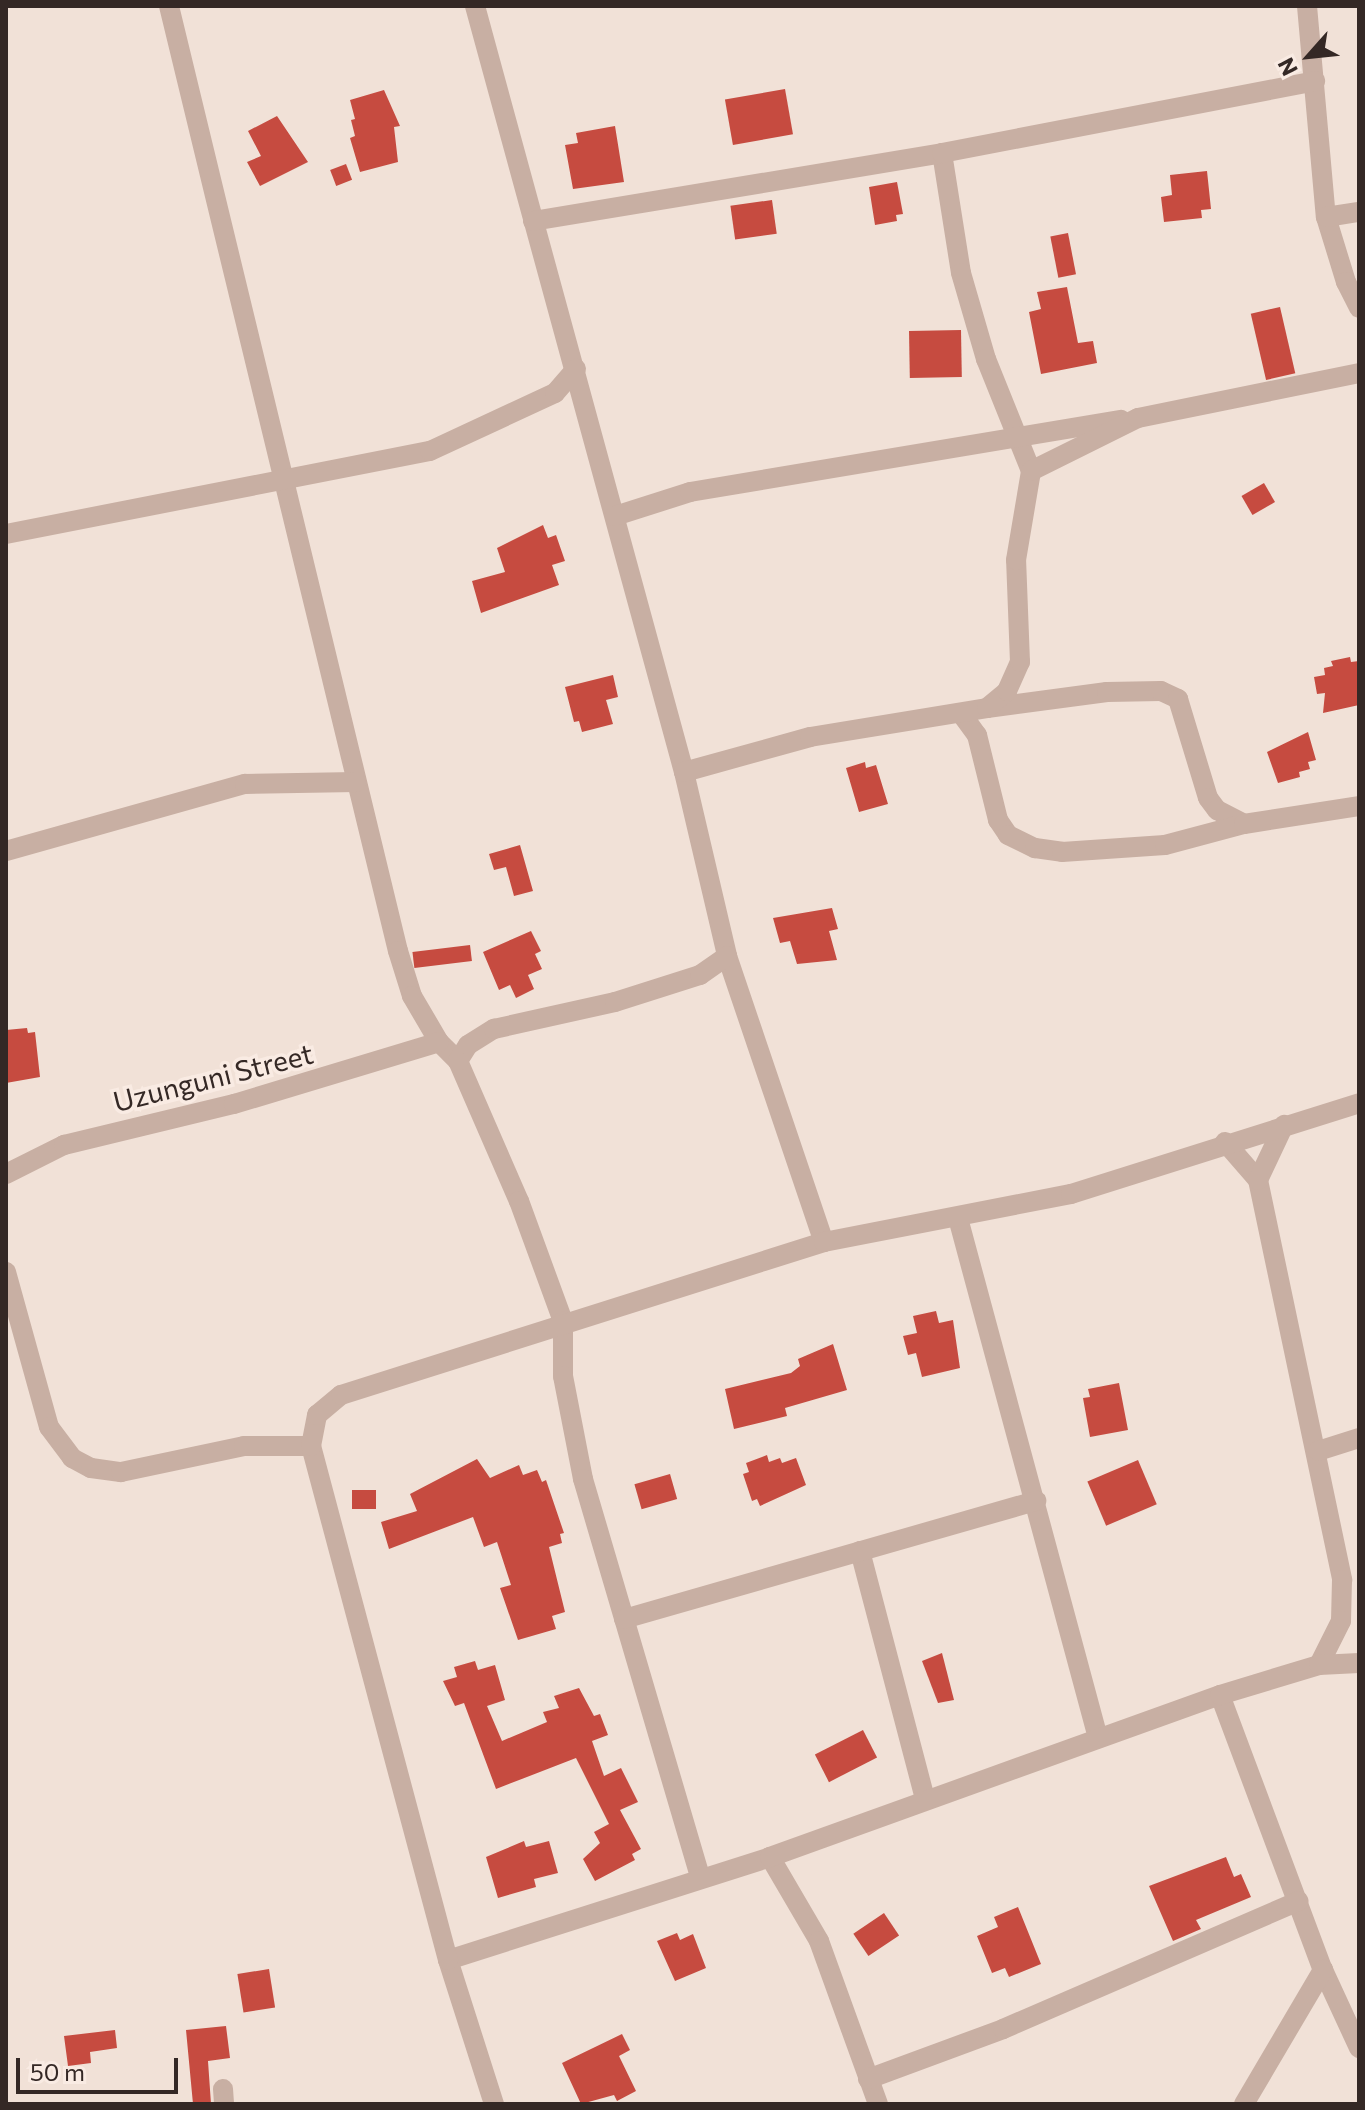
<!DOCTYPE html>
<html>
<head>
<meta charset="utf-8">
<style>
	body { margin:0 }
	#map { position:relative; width:1365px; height:2110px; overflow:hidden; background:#f1e1d7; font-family:Commissioner,sans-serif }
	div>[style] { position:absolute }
	.building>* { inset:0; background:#c64b40; transform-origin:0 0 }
	.minor>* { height:20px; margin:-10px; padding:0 10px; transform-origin:10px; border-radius:10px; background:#c8afa3 }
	span { translate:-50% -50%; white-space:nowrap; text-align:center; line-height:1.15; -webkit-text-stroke:7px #f9ebe3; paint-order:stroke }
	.street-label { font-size:28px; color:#342825 }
	.frame { position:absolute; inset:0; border:8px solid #342825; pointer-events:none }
	.north { position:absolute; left:1269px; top:16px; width:80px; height:80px; -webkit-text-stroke:6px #f9ebe3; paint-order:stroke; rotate:243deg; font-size:22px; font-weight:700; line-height:32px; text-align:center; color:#342825 }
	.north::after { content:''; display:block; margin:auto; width:28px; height:36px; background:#342825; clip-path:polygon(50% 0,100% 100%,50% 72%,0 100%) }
	.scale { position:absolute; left:16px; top:2058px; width:162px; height:36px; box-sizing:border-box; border:4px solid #342825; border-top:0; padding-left:10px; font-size:24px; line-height:28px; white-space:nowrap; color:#342825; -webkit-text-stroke:6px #f9ebe3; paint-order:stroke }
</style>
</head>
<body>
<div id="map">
	<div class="building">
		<i style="left:785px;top:89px;width:46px;height:61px;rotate:80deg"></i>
		<i style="clip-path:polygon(384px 90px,400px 126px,394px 127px,398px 162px,360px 172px,350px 138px,355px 136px,351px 120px,355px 119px,350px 100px)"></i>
		<i style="clip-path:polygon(277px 116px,308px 162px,260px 186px,247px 162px,261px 156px,248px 131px)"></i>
		<i style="clip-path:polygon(615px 126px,624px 182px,573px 189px,565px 145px,578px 143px,576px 133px)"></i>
		<i style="left:346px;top:164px;width:17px;height:17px;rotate:69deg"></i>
		<i style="clip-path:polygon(1207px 171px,1211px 209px,1201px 210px,1202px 218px,1164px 222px,1161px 197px,1172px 195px,1170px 175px)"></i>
		<i style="clip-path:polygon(897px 182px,903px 214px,896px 215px,897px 221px,875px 225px,869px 187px)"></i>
		<i style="left:772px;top:200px;width:34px;height:42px;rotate:82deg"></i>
		<i style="left:1068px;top:233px;width:42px;height:18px;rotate:79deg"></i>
		<i style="clip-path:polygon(1067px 287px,1078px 343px,1093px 341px,1097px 363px,1041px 374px,1029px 312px,1041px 309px,1037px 292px)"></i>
		<i style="left:1280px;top:307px;width:68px;height:30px;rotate:77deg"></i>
		<i style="left:961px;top:330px;width:47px;height:52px;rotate:89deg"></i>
		<i style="left:1264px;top:483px;width:22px;height:26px;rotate:60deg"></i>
		<i style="clip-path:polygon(543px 525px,548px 538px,556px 535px,565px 561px,552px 565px,559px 585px,481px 613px,472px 581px,505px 572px,497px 548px)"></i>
		<i style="clip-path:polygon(1350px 657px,1351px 662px,1359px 661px,1359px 705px,1323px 713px,1325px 693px,1317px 694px,1314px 677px,1325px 675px,1324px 668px,1333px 666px,1331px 661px)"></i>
		<i style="clip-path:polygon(613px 675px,618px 697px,606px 700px,613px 724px,582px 732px,579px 721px,574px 722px,565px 687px)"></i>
		<i style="clip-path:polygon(1308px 732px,1316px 760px,1308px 762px,1310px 769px,1299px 772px,1300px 777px,1278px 783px,1267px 752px)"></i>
		<i style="clip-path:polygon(865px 762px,866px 768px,876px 765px,888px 804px,859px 812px,846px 768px)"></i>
		<i style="clip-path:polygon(520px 845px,533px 891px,514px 896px,506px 867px,494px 870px,489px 854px)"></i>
		<i style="clip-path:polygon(832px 908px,838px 929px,829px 931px,837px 960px,797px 964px,790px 941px,780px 943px,773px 918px)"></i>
		<i style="clip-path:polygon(531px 931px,541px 951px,535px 954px,542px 969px,528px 975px,534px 989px,516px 998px,510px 985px,499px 990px,483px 952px)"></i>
		<i style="left:470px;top:945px;width:16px;height:58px;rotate:83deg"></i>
		<i style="clip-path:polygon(27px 1028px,28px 1033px,35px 1032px,40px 1077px,6px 1083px,6px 1030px)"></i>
		<i style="clip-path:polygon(936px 1311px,939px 1323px,953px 1320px,960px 1368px,922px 1377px,916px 1353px,908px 1355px,903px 1336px,917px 1333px,913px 1316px)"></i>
		<i style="clip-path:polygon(833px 1344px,847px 1390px,785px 1408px,787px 1416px,734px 1429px,725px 1389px,791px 1373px,800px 1366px,798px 1359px)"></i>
		<i style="clip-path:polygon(1119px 1383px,1128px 1430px,1090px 1437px,1083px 1398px,1090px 1397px,1088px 1389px)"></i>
		<i style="clip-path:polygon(767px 1455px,769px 1462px,780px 1458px,782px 1463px,796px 1458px,806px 1485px,760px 1506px,757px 1499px,752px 1501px,743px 1474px,749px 1472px,746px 1463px)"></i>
		<i style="clip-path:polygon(477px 1459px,490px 1478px,519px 1465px,523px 1475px,537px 1470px,542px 1482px,546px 1480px,564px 1533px,560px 1534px,562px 1543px,549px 1547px,565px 1612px,552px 1616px,556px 1629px,518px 1640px,500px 1588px,511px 1585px,497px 1542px,484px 1547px,473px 1517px,389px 1549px,381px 1522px,417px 1511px,410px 1494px)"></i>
		<i style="left:1138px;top:1460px;width:48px;height:55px;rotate:67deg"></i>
		<i style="left:670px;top:1474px;width:26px;height:37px;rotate:74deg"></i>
		<i style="left:352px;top:1490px;width:24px;height:19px"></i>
		<i style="clip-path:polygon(942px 1653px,954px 1700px,938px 1703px,922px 1661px)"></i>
		<i style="clip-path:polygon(475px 1661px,478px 1670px,495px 1665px,505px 1700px,487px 1706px,502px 1741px,547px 1722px,543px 1712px,559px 1708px,554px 1696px,579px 1688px,594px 1716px,600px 1714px,608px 1735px,592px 1741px,604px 1776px,621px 1768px,638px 1802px,620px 1810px,641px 1849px,632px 1854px,635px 1860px,595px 1881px,583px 1859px,600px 1843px,594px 1832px,609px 1824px,576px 1758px,496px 1789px,464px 1703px,455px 1706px,443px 1681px,457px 1677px,454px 1667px)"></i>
		<i style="left:863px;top:1730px;width:31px;height:54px;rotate:63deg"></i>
		<i style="clip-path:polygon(524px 1841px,526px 1847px,549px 1841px,558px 1873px,534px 1879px,536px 1887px,498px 1898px,486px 1857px)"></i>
		<i style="clip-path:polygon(1226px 1857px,1234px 1877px,1241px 1874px,1251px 1897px,1196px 1920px,1201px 1929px,1173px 1941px,1149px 1886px)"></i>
		<i style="clip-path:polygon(1018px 1907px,1041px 1964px,1009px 1977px,1005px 1968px,992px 1973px,977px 1936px,998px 1927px,994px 1917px)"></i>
		<i style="left:884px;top:1913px;width:27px;height:37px;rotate:56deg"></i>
		<i style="clip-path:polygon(677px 1933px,680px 1940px,693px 1934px,706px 1968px,675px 1981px,657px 1941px)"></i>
		<i style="left:269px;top:1969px;width:39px;height:32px;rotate:81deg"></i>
		<i style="clip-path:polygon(226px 2026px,230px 2058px,208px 2061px,211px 2104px,193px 2104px,186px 2030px)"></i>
		<i style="clip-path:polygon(115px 2030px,117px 2048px,90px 2052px,91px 2063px,68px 2066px,64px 2036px)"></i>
		<i style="clip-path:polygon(622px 2034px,630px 2050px,619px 2056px,636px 2091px,617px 2101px,614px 2095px,581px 2104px,562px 2063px)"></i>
	</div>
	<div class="minor">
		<i style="left:169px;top:6px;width:972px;rotate:76.38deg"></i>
		<i style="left:398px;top:951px;width:47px;rotate:72.7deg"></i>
		<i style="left:412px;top:996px;width:53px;rotate:59.6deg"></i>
		<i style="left:439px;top:1042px;width:27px;rotate:45deg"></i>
		<i style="left:458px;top:1061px;width:153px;rotate:66.5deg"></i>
		<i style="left:519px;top:1201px;width:128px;rotate:69.9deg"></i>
		<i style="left:563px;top:1321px;width:55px;rotate:90deg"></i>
		<i style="left:563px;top:1376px;width:105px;rotate:79deg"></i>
		<i style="left:583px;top:1479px;width:414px;rotate:73.6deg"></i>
		<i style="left:475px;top:6px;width:794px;rotate:74.74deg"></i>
		<i style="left:684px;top:772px;width:189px;rotate:76.8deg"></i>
		<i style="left:727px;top:956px;width:302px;rotate:71.3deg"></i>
		<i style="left:1307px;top:6px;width:212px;rotate:84.9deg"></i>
		<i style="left:1326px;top:217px;width:68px;rotate:72.9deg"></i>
		<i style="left:1346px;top:282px;width:29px;rotate:63deg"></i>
		<i style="left:942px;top:153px;width:121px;rotate:81deg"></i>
		<i style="left:961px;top:273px;width:90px;rotate:73.8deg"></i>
		<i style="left:986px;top:359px;width:121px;rotate:68.1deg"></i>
		<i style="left:1326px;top:217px;width:33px;rotate:-9deg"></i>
		<i style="left:533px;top:221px;width:415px;rotate:-9.4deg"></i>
		<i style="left:942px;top:153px;width:380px;rotate:-10.9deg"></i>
		<i style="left:615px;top:516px;width:79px;rotate:-17.7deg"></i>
		<i style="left:690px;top:492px;width:437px;rotate:-9.5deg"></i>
		<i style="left:6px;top:534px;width:432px;rotate:-11.1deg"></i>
		<i style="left:430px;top:451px;width:138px;rotate:-24.9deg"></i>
		<i style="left:555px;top:393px;width:32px;rotate:-49deg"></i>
		<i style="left:987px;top:708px;width:121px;rotate:-7.6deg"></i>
		<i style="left:1107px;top:692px;width:54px;rotate:-1.1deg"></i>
		<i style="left:1161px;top:691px;width:19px;rotate:25deg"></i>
		<i style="left:1178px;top:699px;width:103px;rotate:73.1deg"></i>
		<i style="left:1208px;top:798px;width:15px;rotate:53deg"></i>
		<i style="left:1217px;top:810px;width:30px;rotate:27deg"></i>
		<i style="left:963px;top:716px;width:24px;rotate:54deg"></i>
		<i style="left:977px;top:735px;width:88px;rotate:76.1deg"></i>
		<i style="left:998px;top:820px;width:18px;rotate:56deg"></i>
		<i style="left:1008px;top:835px;width:30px;rotate:26deg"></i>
		<i style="left:1035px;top:848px;width:27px;rotate:8deg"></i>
		<i style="left:1062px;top:852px;width:103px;rotate:-3.9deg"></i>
		<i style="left:1165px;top:845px;width:82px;rotate:-14.9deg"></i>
		<i style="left:1244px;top:824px;width:116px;rotate:-8.9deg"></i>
		<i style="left:684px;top:772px;width:131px;rotate:-15.5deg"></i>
		<i style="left:810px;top:737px;width:179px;rotate:-9.3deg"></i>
		<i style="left:987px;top:708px;width:26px;rotate:-40deg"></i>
		<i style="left:1007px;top:691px;width:32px;rotate:-66deg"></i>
		<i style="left:1020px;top:662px;width:102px;rotate:-92.2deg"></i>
		<i style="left:1016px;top:560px;width:90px;rotate:-80.4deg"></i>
		<i style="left:1031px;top:471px;width:119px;rotate:-26.4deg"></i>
		<i style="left:1138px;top:418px;width:226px;rotate:-11.5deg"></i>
		<i style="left:6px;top:851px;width:248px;rotate:-15.7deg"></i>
		<i style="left:245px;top:784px;width:111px;rotate:-1deg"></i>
		<i style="left:458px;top:1061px;width:19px;rotate:-58deg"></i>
		<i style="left:468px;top:1045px;width:31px;rotate:-32deg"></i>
		<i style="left:494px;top:1029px;width:124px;rotate:-12.6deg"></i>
		<i style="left:615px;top:1002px;width:89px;rotate:-17.6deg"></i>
		<i style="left:700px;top:975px;width:33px;rotate:-35deg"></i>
		<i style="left:1225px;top:1142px;width:50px;rotate:49deg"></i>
		<i style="left:1258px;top:1180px;width:409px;rotate:78.1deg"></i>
		<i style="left:1342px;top:1580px;width:41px;rotate:91.4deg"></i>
		<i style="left:1341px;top:1621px;width:49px;rotate:116.6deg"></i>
		<i style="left:6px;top:1174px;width:65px;rotate:-26.6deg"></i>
		<i style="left:64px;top:1145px;width:175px;rotate:-13.6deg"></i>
		<i style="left:234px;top:1104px;width:214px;rotate:-16.8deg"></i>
		<i style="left:1258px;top:1180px;width:61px;rotate:-64.7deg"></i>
		<i style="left:958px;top:1218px;width:539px;rotate:74.93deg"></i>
		<i style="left:6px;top:1272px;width:161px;rotate:74.5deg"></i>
		<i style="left:49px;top:1427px;width:39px;rotate:53deg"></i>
		<i style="left:72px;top:1458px;width:21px;rotate:28deg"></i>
		<i style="left:91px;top:1468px;width:30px;rotate:8deg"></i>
		<i style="left:121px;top:1472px;width:126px;rotate:-11.9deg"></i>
		<i style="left:244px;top:1446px;width:67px"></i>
		<i style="left:1318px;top:1451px;width:43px;rotate:-17.6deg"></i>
		<i style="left:860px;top:1551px;width:256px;rotate:75.3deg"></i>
		<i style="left:624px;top:1619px;width:429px;rotate:-16deg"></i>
		<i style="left:1220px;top:1695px;width:294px;rotate:69.5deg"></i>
		<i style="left:1323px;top:1970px;width:86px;rotate:65.2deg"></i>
		<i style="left:770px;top:1857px;width:97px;rotate:59.7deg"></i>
		<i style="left:819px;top:1941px;width:173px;rotate:70.1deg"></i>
		<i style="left:448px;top:1960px;width:338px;rotate:-17.7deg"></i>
		<i style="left:770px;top:1857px;width:478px;rotate:-19.8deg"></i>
		<i style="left:1220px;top:1695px;width:103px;rotate:-16.9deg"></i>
		<i style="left:1319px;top:1665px;width:40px;rotate:-2.9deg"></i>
		<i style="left:868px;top:2079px;width:144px;rotate:-20.3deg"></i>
		<i style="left:1003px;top:2029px;width:322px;rotate:-23.4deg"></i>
		<i style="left:223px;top:2089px;width:15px;rotate:86deg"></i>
		<i style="left:494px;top:2104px;width:151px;rotate:-107.7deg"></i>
		<i style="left:448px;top:1960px;width:532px;rotate:-104.92deg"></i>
		<i style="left:311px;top:1446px;width:32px;rotate:-79deg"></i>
		<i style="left:317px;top:1415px;width:31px;rotate:-40deg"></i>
		<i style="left:341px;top:1395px;width:507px;rotate:-17.58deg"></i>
		<i style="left:824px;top:1242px;width:252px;rotate:-11deg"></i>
		<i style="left:1071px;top:1194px;width:302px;rotate:-17.5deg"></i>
		<i style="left:1244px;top:2104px;width:156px;rotate:-59.5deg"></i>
	</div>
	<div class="street-label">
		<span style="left:213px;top:1077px;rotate:-14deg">Uzunguni Street</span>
	</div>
	<div class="frame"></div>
	<div class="north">N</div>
	<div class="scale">50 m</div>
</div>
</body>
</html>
